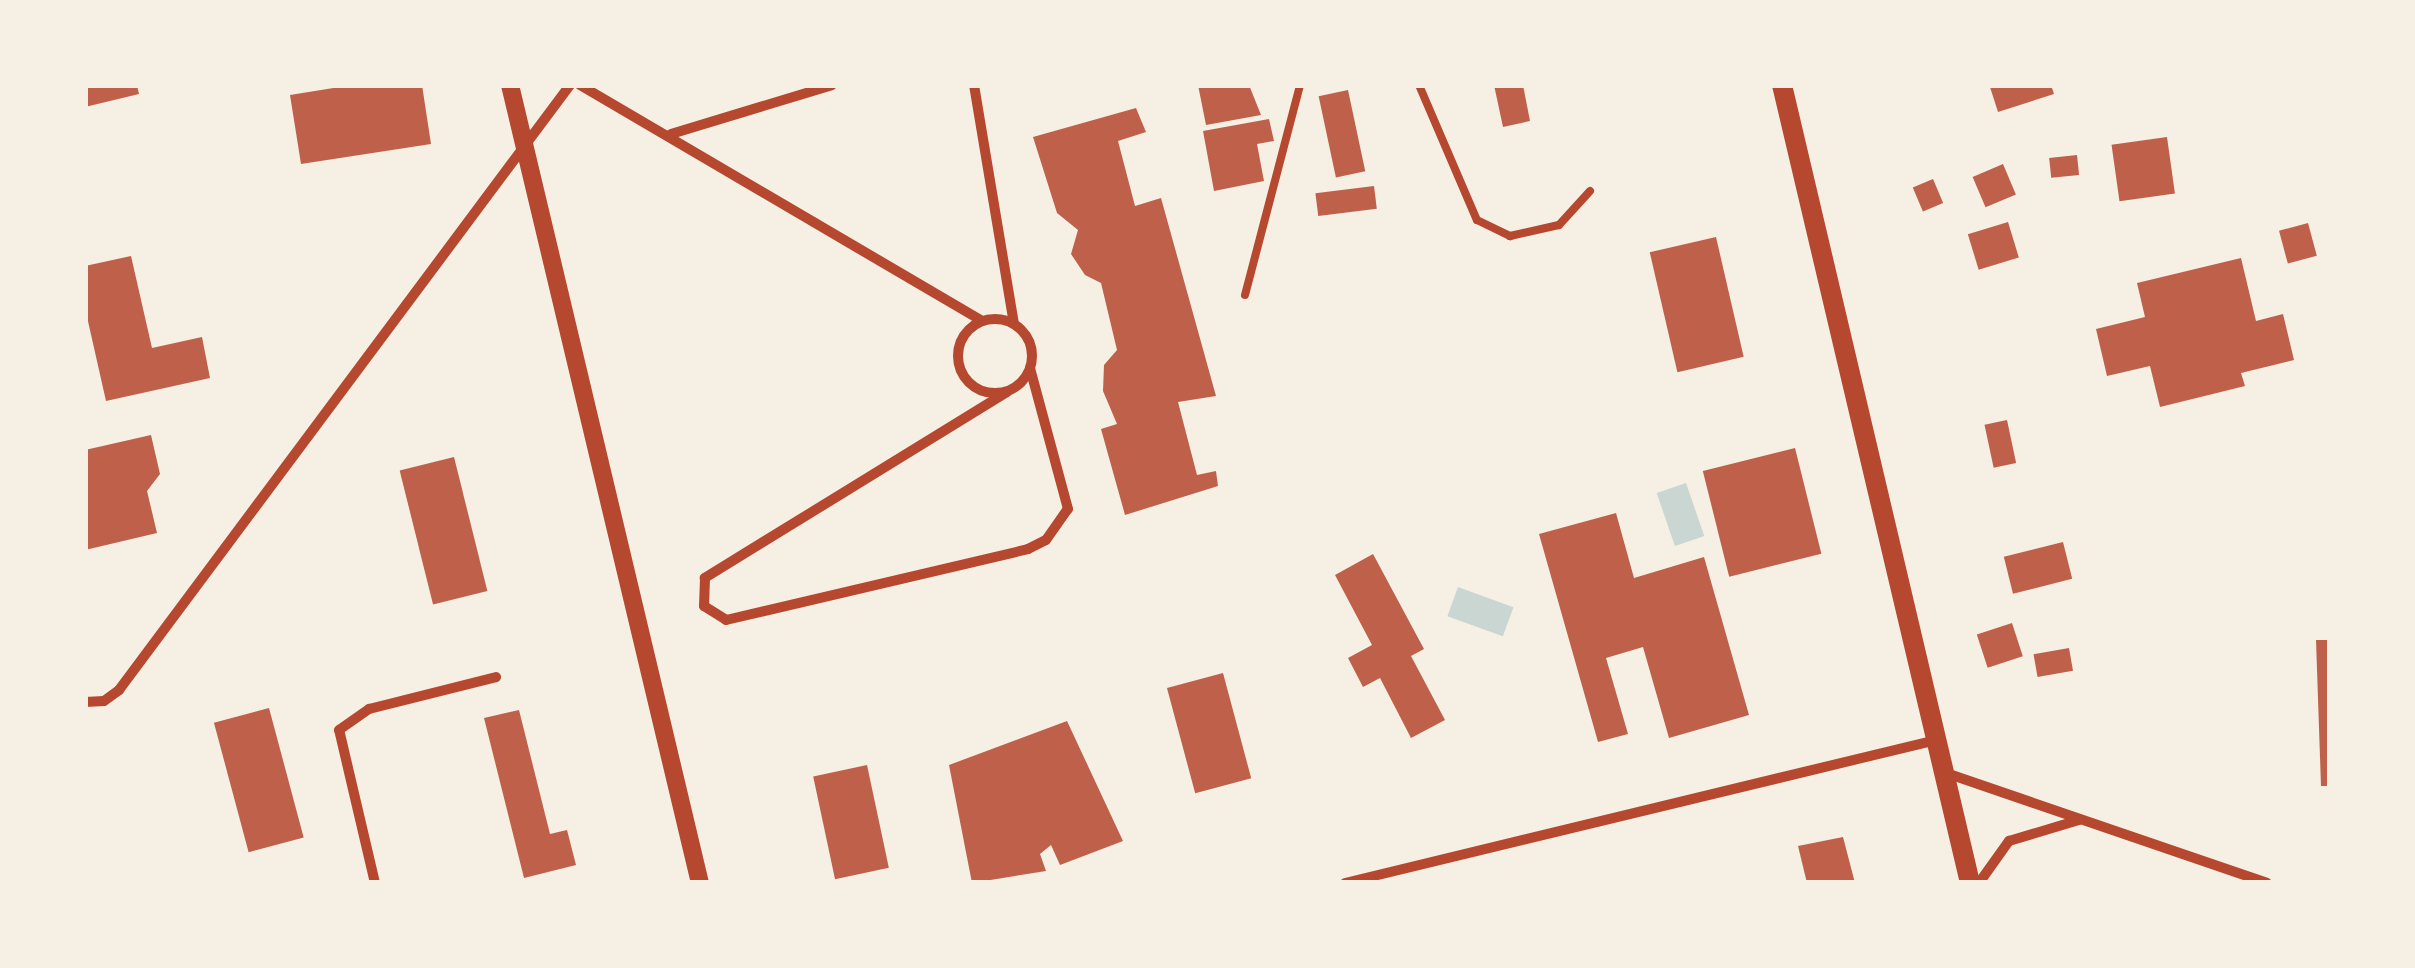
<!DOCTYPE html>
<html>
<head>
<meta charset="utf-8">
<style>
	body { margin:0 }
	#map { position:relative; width:2415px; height:968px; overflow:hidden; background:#f6efe4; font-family:Helvetica,sans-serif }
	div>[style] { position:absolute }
	.water>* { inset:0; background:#c9d6d2; transform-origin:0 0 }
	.building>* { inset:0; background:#bf614a; transform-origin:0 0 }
	.service>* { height:8px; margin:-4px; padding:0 4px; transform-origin:4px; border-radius:4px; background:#b5482f }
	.minor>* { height:10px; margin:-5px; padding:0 5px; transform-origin:5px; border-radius:5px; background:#b5482f }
	.minor>.ring { margin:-5px; padding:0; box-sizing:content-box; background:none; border:10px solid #b5482f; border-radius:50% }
	.tertiary>* { height:18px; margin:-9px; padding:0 9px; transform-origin:9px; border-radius:9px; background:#b5482f }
	.secondary>* { height:20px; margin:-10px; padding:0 10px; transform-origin:10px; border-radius:10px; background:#b5482f }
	span { translate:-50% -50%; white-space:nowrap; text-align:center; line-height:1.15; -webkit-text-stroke:9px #f6efe4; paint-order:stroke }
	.frame { position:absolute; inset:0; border:88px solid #f6efe4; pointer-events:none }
</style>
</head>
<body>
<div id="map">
	<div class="water">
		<i style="left:1686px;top:483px;width:56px;height:31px;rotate:71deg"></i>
		<i style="left:1458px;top:587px;width:59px;height:31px;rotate:20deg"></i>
	</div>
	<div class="building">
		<i style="clip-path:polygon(85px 85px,137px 85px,139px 94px,85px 107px)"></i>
		<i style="clip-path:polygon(352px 85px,422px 85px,431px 144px,301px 164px,290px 95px)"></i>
		<i style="clip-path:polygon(1198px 85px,1249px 85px,1261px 115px,1206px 125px)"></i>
		<i style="clip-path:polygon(1494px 85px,1523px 85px,1530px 121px,1503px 127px)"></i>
		<i style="clip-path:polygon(2051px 85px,2054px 94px,1998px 112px,1990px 87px)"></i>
		<i style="left:1348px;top:90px;width:83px;height:30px;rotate:78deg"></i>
		<i style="clip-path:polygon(1136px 108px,1146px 132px,1118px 141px,1135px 206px,1161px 198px,1216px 396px,1178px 402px,1197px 475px,1216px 471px,1218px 486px,1125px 515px,1101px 429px,1117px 424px,1103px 391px,1104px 365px,1117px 350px,1101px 283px,1085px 275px,1071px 254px,1078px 230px,1057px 213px,1033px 137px)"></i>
		<i style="clip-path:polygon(1269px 119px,1274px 141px,1257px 144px,1264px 181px,1214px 191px,1203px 131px)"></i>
		<i style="left:2167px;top:137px;width:57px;height:56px;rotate:82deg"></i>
		<i style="left:2077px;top:155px;width:20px;height:28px;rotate:84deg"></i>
		<i style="left:2003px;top:164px;width:33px;height:33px;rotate:67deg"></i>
		<i style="left:1933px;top:179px;width:26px;height:22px;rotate:67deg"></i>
		<i style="left:1374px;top:186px;width:23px;height:59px;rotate:83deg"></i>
		<i style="left:2008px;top:222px;width:37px;height:42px;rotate:73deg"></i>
		<i style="left:2308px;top:223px;width:34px;height:30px;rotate:75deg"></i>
		<i style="left:1716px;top:237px;width:123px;height:68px;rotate:77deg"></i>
		<i style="clip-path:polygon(131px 256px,152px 348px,202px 337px,210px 378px,106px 401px,85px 308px,85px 266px)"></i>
		<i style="clip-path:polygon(2241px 258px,2256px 321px,2283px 314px,2294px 360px,2241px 373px,2245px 386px,2160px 407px,2150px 366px,2107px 376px,2096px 329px,2145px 317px,2137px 283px)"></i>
		<i style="left:2007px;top:420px;width:44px;height:23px;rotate:78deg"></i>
		<i style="clip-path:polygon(151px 435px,160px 474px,147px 491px,157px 533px,85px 550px,85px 450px)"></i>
		<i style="left:1795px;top:448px;width:109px;height:95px;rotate:76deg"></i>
		<i style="left:454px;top:457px;width:138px;height:56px;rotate:76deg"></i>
		<i style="clip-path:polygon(1616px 513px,1634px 578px,1704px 557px,1749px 715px,1669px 738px,1643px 647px,1606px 658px,1628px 734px,1598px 742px,1539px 534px)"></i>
		<i style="left:2063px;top:542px;width:38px;height:61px;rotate:76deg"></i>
		<i style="clip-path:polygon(1373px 554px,1424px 649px,1411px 656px,1445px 720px,1411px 738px,1380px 678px,1363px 687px,1348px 658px,1372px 645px,1335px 575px)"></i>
		<i style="left:2012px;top:623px;width:35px;height:37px;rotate:72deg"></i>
		<i style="clip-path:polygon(2316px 640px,2330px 640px,2330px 786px,2321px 786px)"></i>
		<i style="left:2069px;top:648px;width:23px;height:36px;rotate:80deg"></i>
		<i style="left:1223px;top:673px;width:109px;height:58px;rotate:75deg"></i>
		<i style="left:269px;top:708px;width:134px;height:57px;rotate:75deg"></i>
		<i style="clip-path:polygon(519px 710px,550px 834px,567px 830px,576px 865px,524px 878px,484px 718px)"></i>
		<i style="clip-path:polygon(1067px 721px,1123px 841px,1060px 865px,1051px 845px,1040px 854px,1046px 871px,972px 883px,949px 765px)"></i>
		<i style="left:867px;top:765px;width:105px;height:55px;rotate:78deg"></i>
		<i style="clip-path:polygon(1843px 837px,1855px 883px,1807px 883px,1798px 846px)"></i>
	</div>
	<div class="service">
		<i style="left:1419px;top:85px;width:147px;rotate:66.8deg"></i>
		<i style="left:1477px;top:220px;width:37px;rotate:26deg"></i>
		<i style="left:1510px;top:236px;width:50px;rotate:-12.7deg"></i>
		<i style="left:1559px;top:225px;width:46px;rotate:-47.6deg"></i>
		<i style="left:1245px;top:295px;width:217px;rotate:-75.3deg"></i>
	</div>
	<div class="minor">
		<i style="left:580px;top:85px;width:466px;rotate:30.4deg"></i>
		<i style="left:974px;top:85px;width:242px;rotate:80.5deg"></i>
		<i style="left:671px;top:134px;width:168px;rotate:-16.9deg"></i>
		<i class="ring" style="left:958px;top:319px;width:64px;height:64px"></i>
		<i style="left:1007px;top:392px;width:355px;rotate:148.4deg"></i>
		<i style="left:705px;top:578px;width:28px;rotate:92deg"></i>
		<i style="left:704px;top:606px;width:26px;rotate:32deg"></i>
		<i style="left:726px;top:620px;width:310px;rotate:-13.2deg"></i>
		<i style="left:1028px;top:549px;width:20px;rotate:-27deg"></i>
		<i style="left:1046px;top:540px;width:38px;rotate:-55deg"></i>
		<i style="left:1068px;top:509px;width:146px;rotate:-105.1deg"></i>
		<i style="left:85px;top:702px;width:19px;rotate:-3deg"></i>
		<i style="left:104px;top:701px;width:19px;rotate:-36deg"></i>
		<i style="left:119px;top:690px;width:755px;rotate:-53.3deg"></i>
		<i style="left:1946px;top:773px;width:339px;rotate:18.9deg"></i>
		<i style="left:375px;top:883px;width:157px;rotate:-103.2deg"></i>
		<i style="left:339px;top:730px;width:37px;rotate:-35deg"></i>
		<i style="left:369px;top:709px;width:131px;rotate:-14.1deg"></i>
		<i style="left:1345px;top:883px;width:608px;rotate:-13.6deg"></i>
		<i style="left:1979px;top:883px;width:52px;rotate:-54.5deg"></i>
		<i style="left:2009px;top:841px;width:73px;rotate:-16.7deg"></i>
	</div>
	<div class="tertiary">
		<i style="left:510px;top:85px;width:820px;rotate:76.61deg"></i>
	</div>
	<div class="secondary">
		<i style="left:1782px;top:85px;width:820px;rotate:76.74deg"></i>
	</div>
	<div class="frame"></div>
</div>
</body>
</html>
